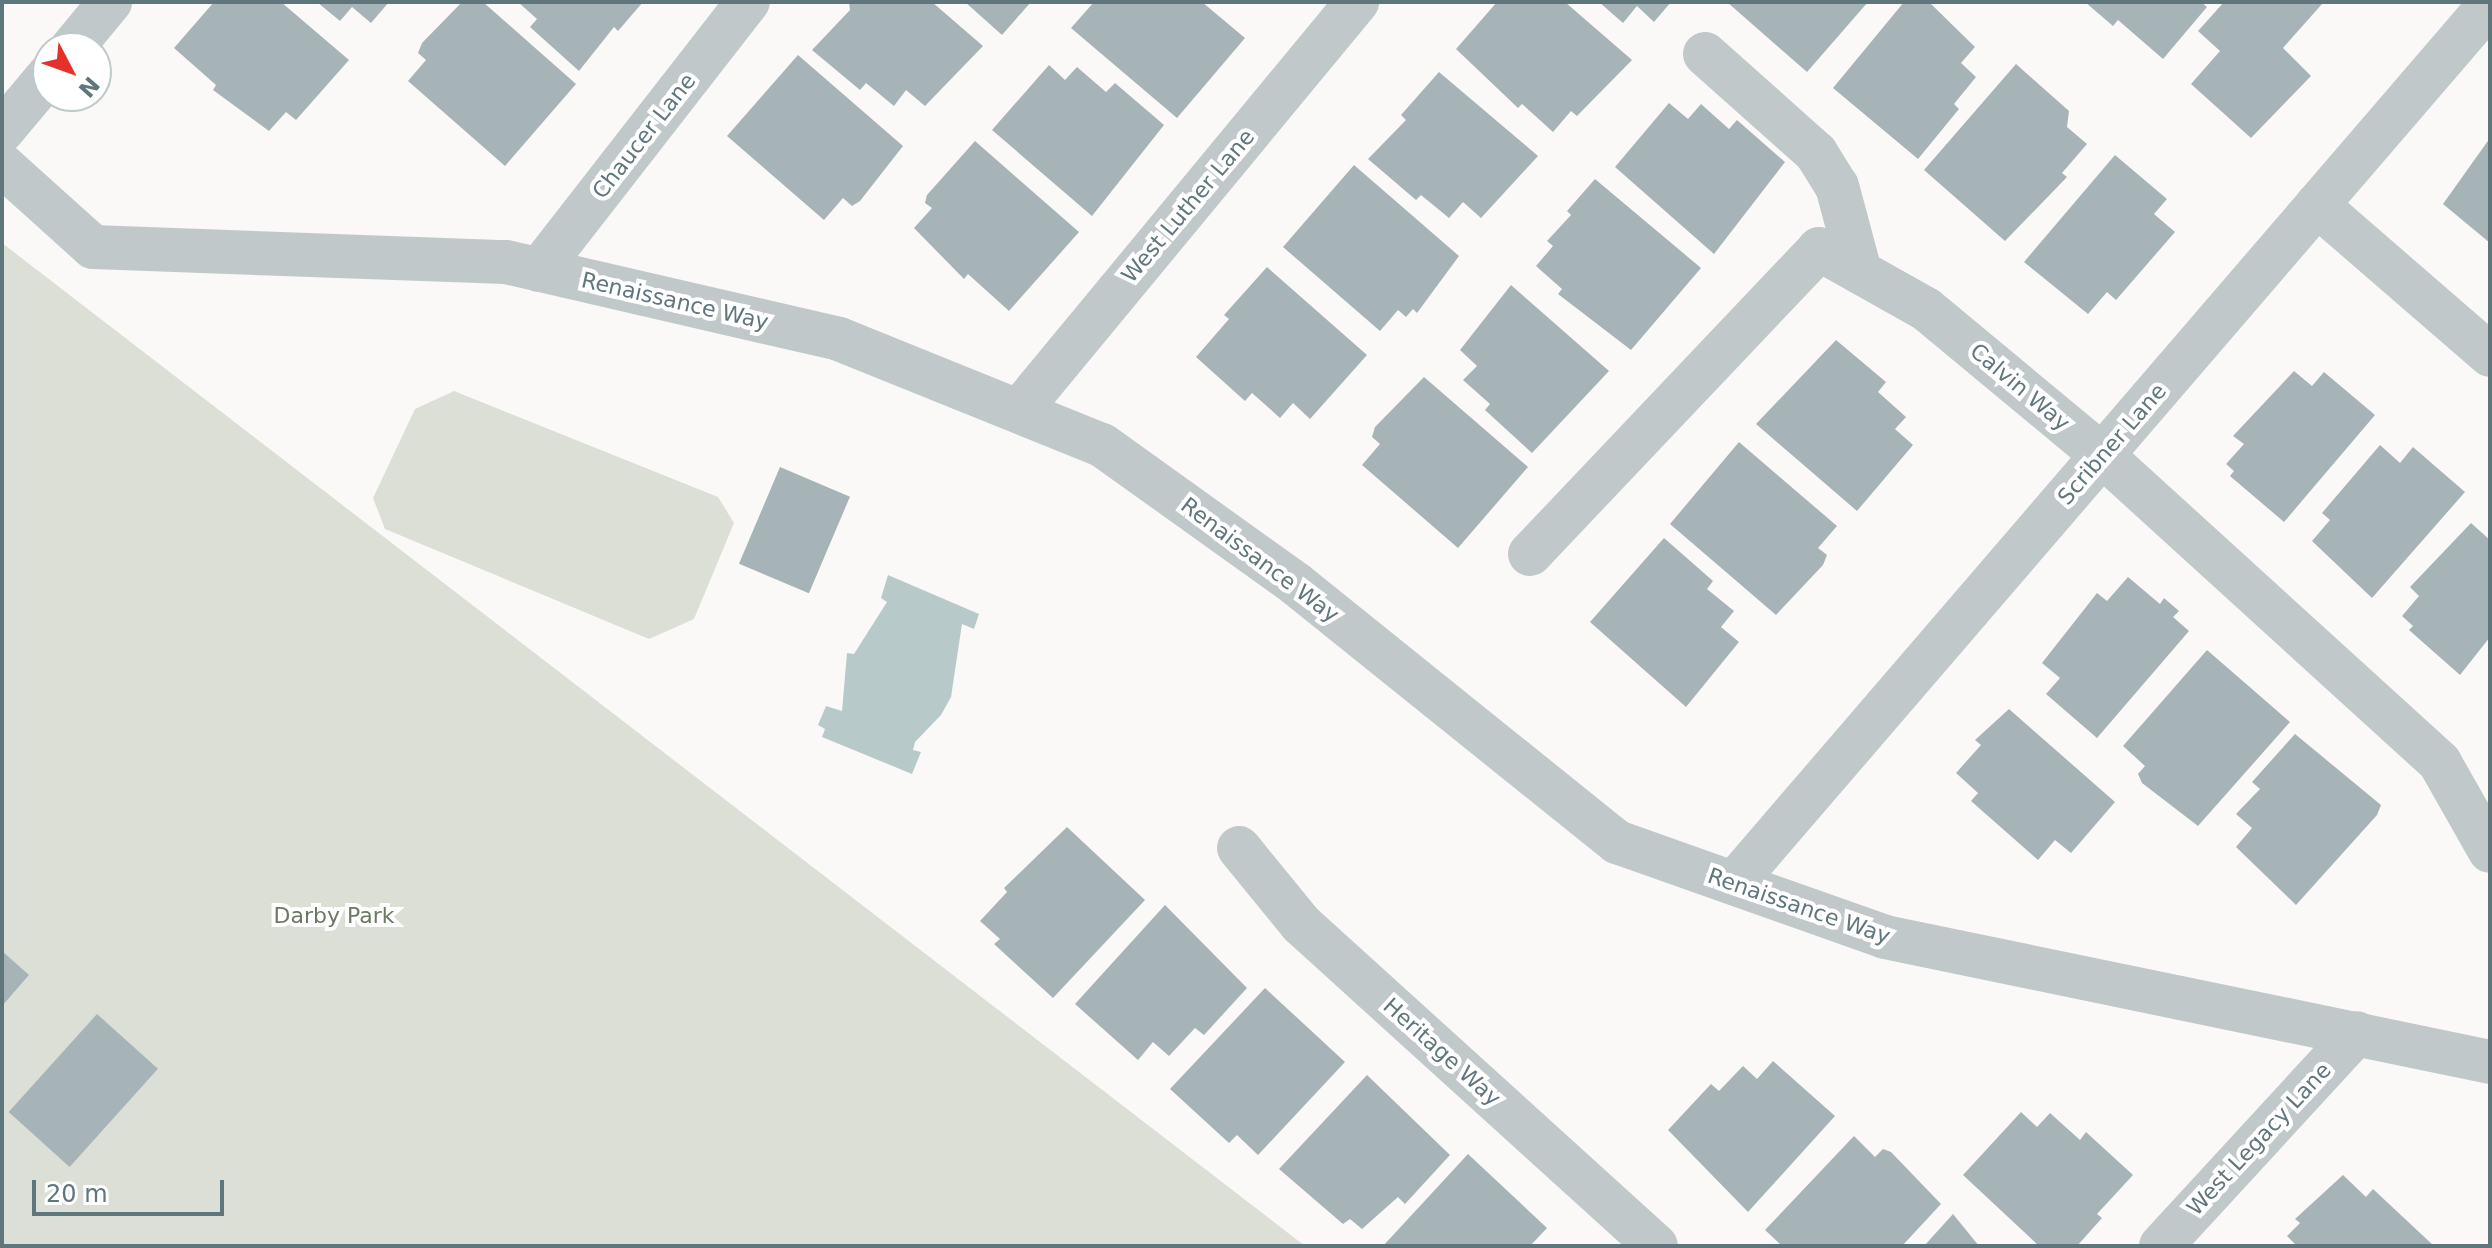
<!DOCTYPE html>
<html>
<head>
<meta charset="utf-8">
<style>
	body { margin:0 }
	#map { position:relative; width:2492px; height:1248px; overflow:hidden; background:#faf9f7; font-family:"DejaVu Sans",sans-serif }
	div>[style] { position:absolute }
	.green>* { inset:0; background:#dbdfd6 }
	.water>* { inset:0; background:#b8c9ca }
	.building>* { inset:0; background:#a7b4b7; transform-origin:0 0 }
	.minor>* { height:44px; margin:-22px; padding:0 22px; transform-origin:22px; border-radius:22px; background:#c1c8ca }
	span { translate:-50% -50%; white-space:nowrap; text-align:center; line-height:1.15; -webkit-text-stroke:8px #fff; paint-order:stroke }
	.street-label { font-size:22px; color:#5f767d }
	.park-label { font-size:22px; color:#6c7a63 }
	.frame { position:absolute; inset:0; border:4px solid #5f767d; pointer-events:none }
	.north { position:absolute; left:32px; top:32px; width:80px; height:80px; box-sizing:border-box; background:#fff; border:2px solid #bfc8cb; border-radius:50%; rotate:131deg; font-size:22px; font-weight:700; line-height:32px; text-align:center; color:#5f767d }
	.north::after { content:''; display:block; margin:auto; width:28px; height:36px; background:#e6302b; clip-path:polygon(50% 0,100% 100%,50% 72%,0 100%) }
	.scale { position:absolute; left:32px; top:1180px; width:192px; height:36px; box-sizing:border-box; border:4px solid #5f767d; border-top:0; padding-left:10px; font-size:24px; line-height:28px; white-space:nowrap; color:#5f767d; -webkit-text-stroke:6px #fff; paint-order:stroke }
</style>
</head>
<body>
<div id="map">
	<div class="green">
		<i style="clip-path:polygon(2px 243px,1305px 1246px,2px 1246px)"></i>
		<i style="clip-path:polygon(454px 391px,718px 497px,734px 523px,694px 619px,649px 639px,385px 529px,373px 498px,415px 409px)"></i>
	</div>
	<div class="water">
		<i style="clip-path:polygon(888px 575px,979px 614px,974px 629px,962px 624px,951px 697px,941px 715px,915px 742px,913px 750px,921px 752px,912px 774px,822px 737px,825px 729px,818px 725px,826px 706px,842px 711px,847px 653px,854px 654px,887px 602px,881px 598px)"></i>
	</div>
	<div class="building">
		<i style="clip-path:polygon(214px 2px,281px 2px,349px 60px,296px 120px,286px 112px,269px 131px,213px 90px,216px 85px,174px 48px)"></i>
		<i style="clip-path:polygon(317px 2px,389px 2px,371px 23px,352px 7px,340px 21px)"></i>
		<i style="clip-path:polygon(462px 2px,483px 2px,576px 84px,505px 166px,408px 81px,426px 60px,418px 53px,422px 43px)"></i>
		<i style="clip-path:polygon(518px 2px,643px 2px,618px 31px,614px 27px,579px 71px,530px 27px,537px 19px)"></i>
		<i style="clip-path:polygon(849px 2px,932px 2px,983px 46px,925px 106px,906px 90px,894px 106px,866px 83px,860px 90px,812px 50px,850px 10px)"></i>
		<i style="clip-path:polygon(965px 2px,1031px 2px,1002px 35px)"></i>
		<i style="clip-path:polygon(1094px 2px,1202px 2px,1245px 38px,1177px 118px,1071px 28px)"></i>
		<i style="clip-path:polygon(1497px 2px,1565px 2px,1632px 60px,1577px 116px,1571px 111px,1553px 132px,1522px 104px,1518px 108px,1456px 49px)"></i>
		<i style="clip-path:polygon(1599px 2px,1671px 2px,1654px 22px,1637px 6px,1623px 23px)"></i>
		<i style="clip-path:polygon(1727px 2px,1868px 2px,1807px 72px)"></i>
		<i style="clip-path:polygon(1904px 2px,1929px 2px,1975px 47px,1961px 63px,1976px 77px,1954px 104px,1959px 109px,1918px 159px,1833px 88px)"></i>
		<i style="clip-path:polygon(2085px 2px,2201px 2px,2207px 7px,2163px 59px,2118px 20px,2113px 26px)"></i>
		<i style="clip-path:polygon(2224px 2px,2322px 4px,2283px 48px,2311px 76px,2251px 138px,2191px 84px,2220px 51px,2198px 31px)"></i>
		<i style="clip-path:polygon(798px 55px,903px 146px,860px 201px,852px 206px,843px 198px,824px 220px,727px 136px)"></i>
		<i style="clip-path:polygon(2016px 64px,2069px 111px,2067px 127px,2087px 144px,2062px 173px,2067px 177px,2005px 241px,1924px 170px)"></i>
		<i style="clip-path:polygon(1049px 65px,1065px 80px,1077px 67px,1106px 92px,1115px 83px,1164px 125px,1092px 216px,992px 130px)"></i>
		<i style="clip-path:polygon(1439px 72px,1538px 156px,1481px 218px,1463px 202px,1449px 218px,1421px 195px,1416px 200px,1368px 159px,1406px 120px,1401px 115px)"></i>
		<i style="clip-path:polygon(1669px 103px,1688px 119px,1701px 104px,1729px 129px,1737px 120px,1785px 162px,1714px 254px,1615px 167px)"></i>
		<i style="clip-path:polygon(2490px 138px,2490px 243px,2443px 204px)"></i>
		<i style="clip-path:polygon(975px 141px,1079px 232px,1009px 311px,968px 274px,964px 279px,914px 228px,932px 208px,925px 203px,927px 195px)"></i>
		<i style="clip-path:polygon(2115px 155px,2167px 199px,2154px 214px,2175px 232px,2116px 300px,2107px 292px,2088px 314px,2024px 262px)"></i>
		<i style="clip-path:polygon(1354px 165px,1459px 256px,1417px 313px,1413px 309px,1406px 317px,1398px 310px,1380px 331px,1283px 247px)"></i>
		<i style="clip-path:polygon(1595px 179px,1701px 268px,1631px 350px,1558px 294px,1562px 289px,1536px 266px,1553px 246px,1547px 241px,1571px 215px,1567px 211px)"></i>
		<i style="clip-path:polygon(1267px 267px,1367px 355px,1310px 419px,1293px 403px,1280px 418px,1252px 393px,1245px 401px,1196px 357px,1229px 319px,1224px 315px)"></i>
		<i style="clip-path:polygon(1511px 285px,1609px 371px,1532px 453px,1485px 410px,1490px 404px,1463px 380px,1477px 366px,1460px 350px)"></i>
		<i style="clip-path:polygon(1836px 340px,1886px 382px,1878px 392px,1906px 417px,1895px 429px,1913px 445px,1857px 511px,1756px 424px)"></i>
		<i style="clip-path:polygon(2294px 371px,2312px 386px,2324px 372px,2375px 415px,2284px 522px,2230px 476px,2234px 471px,2226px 464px,2244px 444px,2233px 436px)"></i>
		<i style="clip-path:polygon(1424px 377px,1528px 467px,1458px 548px,1362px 465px,1380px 444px,1372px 437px,1375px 427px)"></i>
		<i style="clip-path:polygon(1739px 442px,1837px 526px,1818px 548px,1827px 555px,1823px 565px,1776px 615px,1670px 524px)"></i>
		<i style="clip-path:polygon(2380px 445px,2400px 463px,2413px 447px,2465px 492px,2372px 598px,2312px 541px,2330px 520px,2322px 513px)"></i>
		<i style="left:780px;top:467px;width:76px;height:105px;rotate:23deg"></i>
		<i style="clip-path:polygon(2471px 523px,2490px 540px,2490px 637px,2460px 675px,2409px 630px,2413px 626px,2402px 616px,2419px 596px,2410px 587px)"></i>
		<i style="clip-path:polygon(1664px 538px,1713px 581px,1707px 589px,1734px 611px,1721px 627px,1739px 642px,1686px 707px,1590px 622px)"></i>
		<i style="clip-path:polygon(2128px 577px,2160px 604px,2164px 598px,2179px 611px,2173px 617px,2189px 631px,2097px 738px,2046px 694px,2060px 678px,2042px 663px,2097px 593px,2107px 601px)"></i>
		<i style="clip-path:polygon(2207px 650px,2290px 722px,2198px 826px,2142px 783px,2138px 774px,2145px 766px,2123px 746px)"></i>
		<i style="clip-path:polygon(2009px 709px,2115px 802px,2071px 853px,2055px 840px,2038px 860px,1971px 801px,1978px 793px,1956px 773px,1981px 745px,1975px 740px)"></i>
		<i style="clip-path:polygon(2295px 734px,2381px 805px,2377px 815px,2296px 905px,2236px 847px,2252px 828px,2236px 814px,2260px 789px,2252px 782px)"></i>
		<i style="clip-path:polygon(1067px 827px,1145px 900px,1053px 998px,994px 944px,1000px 939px,980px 921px,1007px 892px,1004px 888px)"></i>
		<i style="clip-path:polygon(1165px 905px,1247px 988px,1204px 1035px,1195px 1028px,1169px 1056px,1153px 1042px,1138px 1060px,1075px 1004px)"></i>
		<i style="clip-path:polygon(2px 951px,29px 975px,2px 1006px)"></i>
		<i style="clip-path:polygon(1265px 988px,1345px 1062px,1258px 1155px,1237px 1135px,1229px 1143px,1170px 1089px)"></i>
		<i style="left:97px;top:1014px;width:82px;height:132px;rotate:42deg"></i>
		<i style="clip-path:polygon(1773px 1061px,1835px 1116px,1748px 1212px,1668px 1130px,1711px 1084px,1719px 1091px,1743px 1066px,1757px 1079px)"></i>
		<i style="clip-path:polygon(1367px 1075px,1450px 1155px,1405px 1204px,1398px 1197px,1362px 1229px,1350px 1219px,1343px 1224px,1279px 1169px)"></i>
		<i style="clip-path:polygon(2021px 1112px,2037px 1127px,2050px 1113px,2080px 1140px,2086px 1132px,2133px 1175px,2097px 1214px,2102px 1218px,2077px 1246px,2039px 1246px,1963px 1175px)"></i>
		<i style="clip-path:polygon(1854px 1136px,1875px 1157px,1883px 1149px,1891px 1152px,1941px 1204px,1902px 1246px,1782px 1246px,1765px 1230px)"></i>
		<i style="clip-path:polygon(1468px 1154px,1547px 1228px,1530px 1246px,1383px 1246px)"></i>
		<i style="clip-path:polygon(2343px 1175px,2366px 1197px,2373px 1189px,2434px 1246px,2297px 1246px,2287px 1236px,2300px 1223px,2295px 1219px)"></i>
		<i style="clip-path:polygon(1953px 1214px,1979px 1246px,1924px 1246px)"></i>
	</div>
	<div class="minor">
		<i style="left:72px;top:48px;width:60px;rotate:-50.4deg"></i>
		<i style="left:1705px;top:54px;width:149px;rotate:41.7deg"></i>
		<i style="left:1816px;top:153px;width:39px;rotate:58deg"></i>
		<i style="left:1837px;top:186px;width:89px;rotate:75deg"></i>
		<i style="left:2px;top:131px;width:72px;rotate:-50.1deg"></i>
		<i style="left:2px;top:165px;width:122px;rotate:42deg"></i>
		<i style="left:93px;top:247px;width:413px;rotate:2.1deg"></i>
		<i style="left:506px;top:262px;width:342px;rotate:13deg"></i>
		<i style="left:839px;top:339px;width:284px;rotate:22deg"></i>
		<i style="left:1102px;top:445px;width:239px;rotate:35.6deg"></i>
		<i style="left:1296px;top:584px;width:412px;rotate:38.8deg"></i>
		<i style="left:1617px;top:842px;width:284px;rotate:19.5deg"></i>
		<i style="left:1885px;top:937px;width:618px;rotate:11.67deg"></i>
		<i style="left:2317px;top:205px;width:229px;rotate:40.9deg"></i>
		<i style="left:539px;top:270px;width:340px;rotate:-52.1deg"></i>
		<i style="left:1019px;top:411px;width:531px;rotate:-50.43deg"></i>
		<i style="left:1530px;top:554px;width:420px;rotate:-46.5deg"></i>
		<i style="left:1819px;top:249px;width:123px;rotate:29.3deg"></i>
		<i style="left:1926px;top:309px;width:229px;rotate:39.7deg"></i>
		<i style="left:2102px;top:455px;width:457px;rotate:42.3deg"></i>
		<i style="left:2440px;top:763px;width:101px;rotate:60.4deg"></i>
		<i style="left:1239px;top:848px;width:98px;rotate:50.8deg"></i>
		<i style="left:1301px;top:924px;width:479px;rotate:42.2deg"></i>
		<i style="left:1734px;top:883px;width:1159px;rotate:-49.3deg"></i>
		<i style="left:2161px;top:1246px;width:289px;rotate:-47.4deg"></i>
	</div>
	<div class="street-label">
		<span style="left:644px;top:136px;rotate:-52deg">Chaucer Lane</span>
		<span style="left:1188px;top:206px;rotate:-50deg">West Luther Lane</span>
		<span style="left:675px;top:301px;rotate:13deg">Renaissance Way</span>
		<span style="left:2020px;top:387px;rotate:40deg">Calvin Way</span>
		<span style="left:2112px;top:444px;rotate:-49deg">Scribner Lane</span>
		<span style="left:1260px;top:560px;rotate:37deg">Renaissance Way</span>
		<span style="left:1799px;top:906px;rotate:19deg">Renaissance Way</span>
		<span style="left:1442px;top:1052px;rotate:42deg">Heritage Way</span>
		<span style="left:2259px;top:1139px;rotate:-47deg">West Legacy Lane</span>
	</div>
	<div class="park-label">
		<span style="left:334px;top:916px">Darby Park</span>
	</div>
	<div class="frame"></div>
	<div class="north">N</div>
	<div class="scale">20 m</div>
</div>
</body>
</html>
